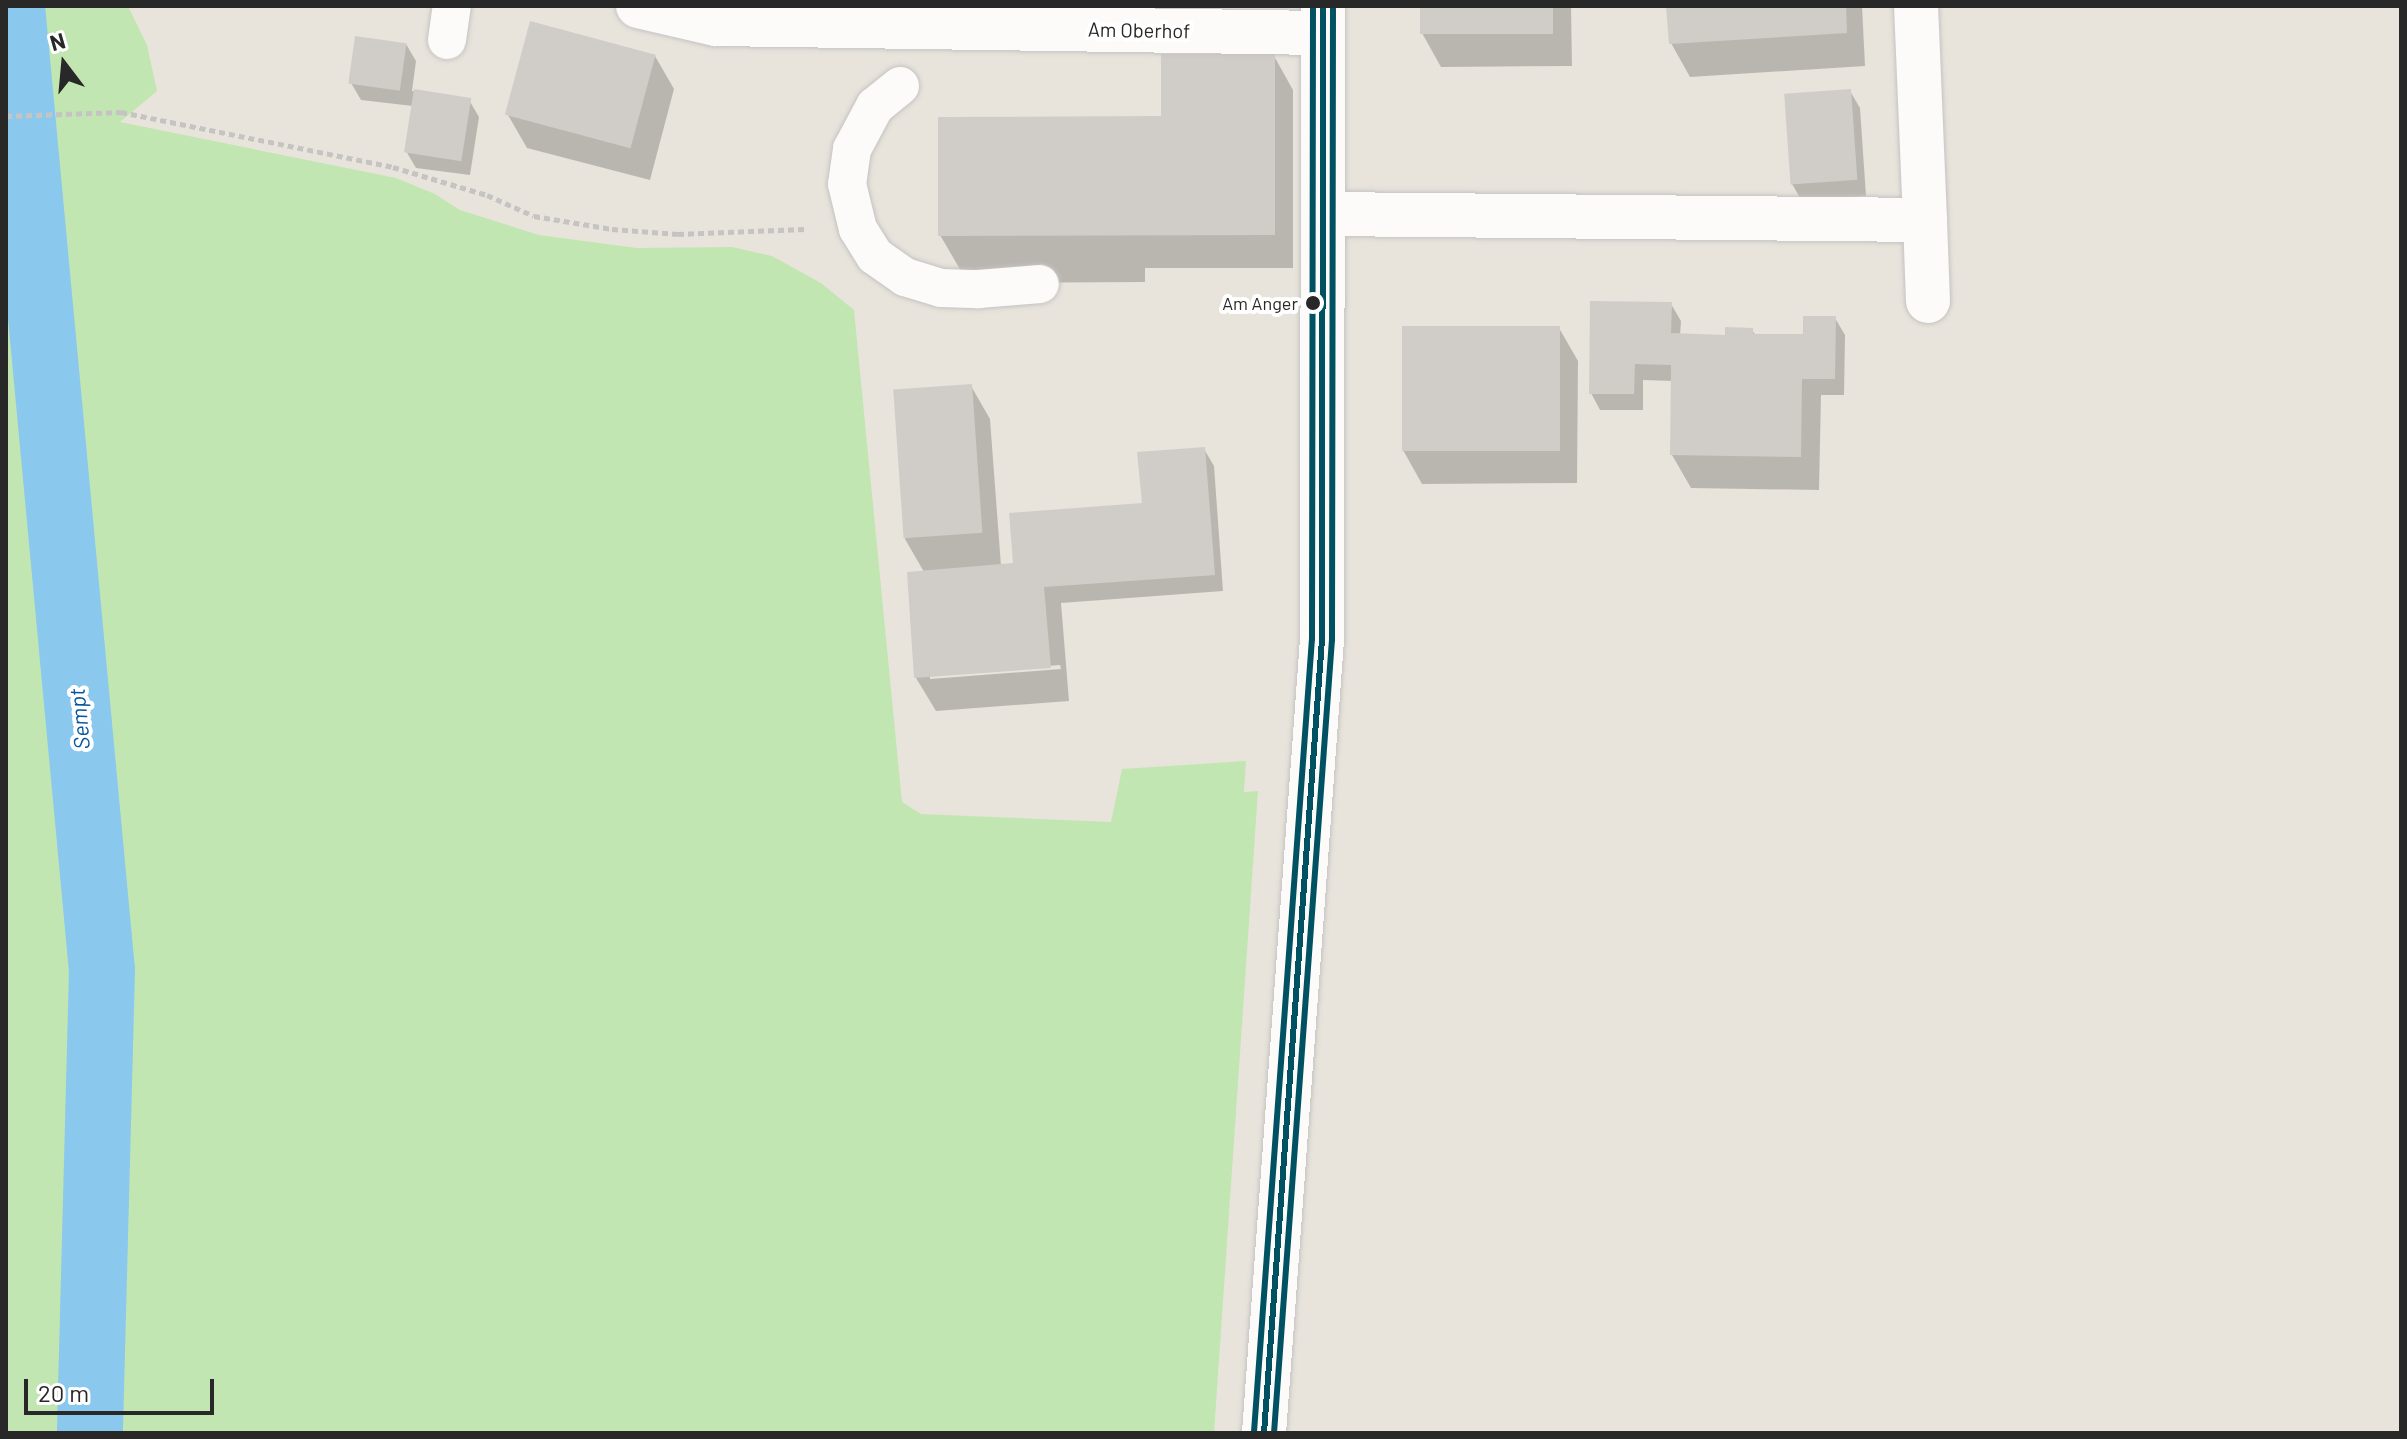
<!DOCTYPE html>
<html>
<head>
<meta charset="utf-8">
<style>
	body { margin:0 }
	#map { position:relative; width:2407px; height:1439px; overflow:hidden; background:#e8e4dc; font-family:Barlow,sans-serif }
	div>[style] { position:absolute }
	.green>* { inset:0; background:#c2e6b2 }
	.shadow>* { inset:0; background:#0003 }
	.canal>* { height:66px; margin:-33px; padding:0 33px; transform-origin:33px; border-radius:33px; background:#8bc8ee }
	.building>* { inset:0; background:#d0cdc8; transform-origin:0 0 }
	.path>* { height:5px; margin-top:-2.5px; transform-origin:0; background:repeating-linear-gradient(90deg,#c5c4c3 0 6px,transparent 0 10px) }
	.roads { filter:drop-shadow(0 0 2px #c4c3c2) drop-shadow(0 0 2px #c4c3c2) }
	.service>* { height:38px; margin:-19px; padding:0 19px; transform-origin:19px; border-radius:19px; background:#fcfbfa }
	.minor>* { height:44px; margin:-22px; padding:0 22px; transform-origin:22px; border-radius:22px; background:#fcfbfa }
	.secondary>* { height:44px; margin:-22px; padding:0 22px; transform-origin:22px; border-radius:22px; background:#fcfbfa }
	.bus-1>* { height:6px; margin:-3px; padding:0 3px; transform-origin:3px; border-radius:3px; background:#005262 }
	.bus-2>* { height:6px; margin:-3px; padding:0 3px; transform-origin:3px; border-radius:3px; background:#005262 }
	.bus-3>* { height:6px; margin:-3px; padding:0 3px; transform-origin:3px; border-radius:3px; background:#005262 }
	.dots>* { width:22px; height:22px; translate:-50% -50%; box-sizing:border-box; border:4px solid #fff; border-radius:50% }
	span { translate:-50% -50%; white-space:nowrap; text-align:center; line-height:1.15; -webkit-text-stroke:8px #fff; paint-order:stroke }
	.bus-label { font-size:18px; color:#282828 }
	.right { translate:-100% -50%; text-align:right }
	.street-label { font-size:20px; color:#282828 }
	.water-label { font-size:22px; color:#04569f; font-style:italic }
	.frame { position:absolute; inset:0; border:8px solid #282828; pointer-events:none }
	.north { position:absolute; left:24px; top:24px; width:80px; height:80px; -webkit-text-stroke:6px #fff; paint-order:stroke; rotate:344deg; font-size:22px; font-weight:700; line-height:32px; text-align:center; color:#282828 }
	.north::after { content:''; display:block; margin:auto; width:28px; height:36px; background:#282828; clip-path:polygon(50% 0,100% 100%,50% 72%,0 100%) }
	.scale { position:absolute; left:24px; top:1379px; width:190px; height:36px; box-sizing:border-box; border:4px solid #282828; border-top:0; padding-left:10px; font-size:24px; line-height:28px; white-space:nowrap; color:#282828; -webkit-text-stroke:6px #fff; paint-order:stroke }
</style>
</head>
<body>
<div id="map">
	<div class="green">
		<i style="clip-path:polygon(6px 6px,128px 6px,147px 45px,157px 91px,120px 122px,396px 178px,435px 194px,460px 210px,539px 235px,637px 248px,732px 247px,772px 256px,821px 283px,854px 310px,902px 802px,921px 814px,1111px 822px,1122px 769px,1246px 761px,1244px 792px,1258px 791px,1214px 1433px,6px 1433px)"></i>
	</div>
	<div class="shadow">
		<i style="clip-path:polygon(1422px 6px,1571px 6px,1572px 66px,1441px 67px,1422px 33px)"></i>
		<i style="clip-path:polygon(1668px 6px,1862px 6px,1865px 66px,1690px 77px,1671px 43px)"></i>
		<i style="clip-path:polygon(406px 44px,416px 61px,412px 91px,469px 100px,479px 117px,470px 175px,416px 168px,406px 151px,413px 106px,361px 100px,351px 83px)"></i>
		<i style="clip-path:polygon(655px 56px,674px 89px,650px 180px,527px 148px,508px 115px)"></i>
		<i style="clip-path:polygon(1274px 56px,1293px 90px,1293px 268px,1145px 268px,1145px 282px,968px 283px,940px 235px)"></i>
		<i style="clip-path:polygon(1850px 91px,1860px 108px,1866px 196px,1802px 201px,1792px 184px)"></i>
		<i style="clip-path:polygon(1671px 304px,1681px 321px,1680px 336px,1727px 337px,1752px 330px,1756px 336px,1802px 336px,1835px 318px,1845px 335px,1844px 395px,1821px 395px,1819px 490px,1691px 488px,1672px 455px,1673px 381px,1643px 380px,1643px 410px,1600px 410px,1591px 393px)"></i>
		<i style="clip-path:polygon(1559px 328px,1578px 361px,1577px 483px,1422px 484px,1403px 450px)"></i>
		<i style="clip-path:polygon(evenodd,971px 386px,990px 419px,1001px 566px,1015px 564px,1144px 505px,1204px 449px,1214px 466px,1223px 591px,1061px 603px,1069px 701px,936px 711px,916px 678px,909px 573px,924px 572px,905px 539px,971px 386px,1060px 665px,1061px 669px,930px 679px,930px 675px,1060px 665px)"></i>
	</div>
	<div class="canal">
		<i style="left:12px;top:6px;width:968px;rotate:84.67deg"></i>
		<i style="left:102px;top:970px;width:463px;rotate:91.5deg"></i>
	</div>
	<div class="building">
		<i style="left:1420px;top:6px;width:133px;height:28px"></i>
		<i style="clip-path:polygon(1666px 6px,1846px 6px,1847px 33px,1669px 44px)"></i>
		<i style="left:530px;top:21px;width:130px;height:97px;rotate:15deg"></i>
		<i style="left:355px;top:36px;width:52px;height:48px;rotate:8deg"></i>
		<i style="clip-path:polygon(1161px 54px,1275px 54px,1275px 235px,938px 236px,938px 117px,1161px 116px)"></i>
		<i style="left:414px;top:89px;width:58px;height:64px;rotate:9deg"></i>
		<i style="left:1851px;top:89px;width:91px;height:67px;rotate:86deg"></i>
		<i style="clip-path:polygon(1590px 301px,1672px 302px,1671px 333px,1725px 335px,1725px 327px,1753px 328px,1753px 334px,1803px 334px,1803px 316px,1836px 316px,1835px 379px,1802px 379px,1801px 457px,1670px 455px,1671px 365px,1635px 364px,1634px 394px,1589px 394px)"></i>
		<i style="left:1402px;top:326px;width:158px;height:125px"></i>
		<i style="left:972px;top:384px;width:149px;height:79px;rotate:86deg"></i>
		<i style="clip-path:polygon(1205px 447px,1215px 575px,1044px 587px,1051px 668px,914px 678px,907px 572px,1013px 563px,1009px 513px,1142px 503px,1137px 452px)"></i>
	</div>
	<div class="path">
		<i style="left:6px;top:116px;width:115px;rotate:-2deg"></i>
		<i style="left:121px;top:112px;width:278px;rotate:11.4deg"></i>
		<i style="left:393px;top:167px;width:98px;rotate:16.6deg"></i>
		<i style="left:487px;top:195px;width:51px;rotate:24.1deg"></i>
		<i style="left:534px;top:216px;width:79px;rotate:9.5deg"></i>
		<i style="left:612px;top:229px;width:66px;rotate:4.3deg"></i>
		<i style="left:678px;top:234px;width:127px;rotate:-2.3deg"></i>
	</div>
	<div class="roads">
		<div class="service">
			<i style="left:447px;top:40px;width:34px;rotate:-82deg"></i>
			<i style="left:900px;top:86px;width:32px;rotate:141deg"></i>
			<i style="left:875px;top:106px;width:49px;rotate:118.1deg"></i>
			<i style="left:852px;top:149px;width:35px;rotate:98deg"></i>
			<i style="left:847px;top:184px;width:46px;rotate:76.3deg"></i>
			<i style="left:858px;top:229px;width:32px;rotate:58deg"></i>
			<i style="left:875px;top:256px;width:37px;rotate:35deg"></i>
			<i style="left:905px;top:277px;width:38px;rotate:17deg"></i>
			<i style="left:941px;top:288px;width:38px;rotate:2deg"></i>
			<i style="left:979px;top:289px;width:61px;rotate:-4.7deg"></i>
		</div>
		<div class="minor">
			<i style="left:638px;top:6px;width:80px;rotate:13deg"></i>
			<i style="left:716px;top:24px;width:607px;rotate:0.85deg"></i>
			<i style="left:1324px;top:214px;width:601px;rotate:0.57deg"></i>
			<i style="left:1925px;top:220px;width:214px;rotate:-92.4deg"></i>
			<i style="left:1925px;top:220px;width:81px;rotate:87.9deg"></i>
		</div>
		<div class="secondary">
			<i style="left:1264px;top:1433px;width:796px;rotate:-85.82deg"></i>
			<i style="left:1322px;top:639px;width:633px;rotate:-89.91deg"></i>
		</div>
	</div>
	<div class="bus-1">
		<i style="left:1264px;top:1433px;width:796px;rotate:-85.82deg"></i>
		<i style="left:1322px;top:639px;width:633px;rotate:-89.91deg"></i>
	</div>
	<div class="bus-2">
		<i style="left:1274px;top:1433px;width:795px;rotate:-85.82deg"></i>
		<i style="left:1332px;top:640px;width:634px;rotate:-89.91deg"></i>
	</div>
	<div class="bus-3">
		<i style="left:1254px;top:1432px;width:795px;rotate:-85.82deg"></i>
		<i style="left:1312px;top:639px;width:633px;rotate:-89.91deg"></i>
	</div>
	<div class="dots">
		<i style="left:1313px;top:303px;background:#282828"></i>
	</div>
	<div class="bus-label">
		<span class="right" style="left:1298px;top:303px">Am Anger</span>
	</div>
	<div class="street-label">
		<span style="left:1139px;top:30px;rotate:1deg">Am Oberhof</span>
	</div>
	<div class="water-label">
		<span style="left:79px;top:719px;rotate:-95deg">Sempt</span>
	</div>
	<div class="frame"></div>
	<div class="north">N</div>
	<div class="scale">20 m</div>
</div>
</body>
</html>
